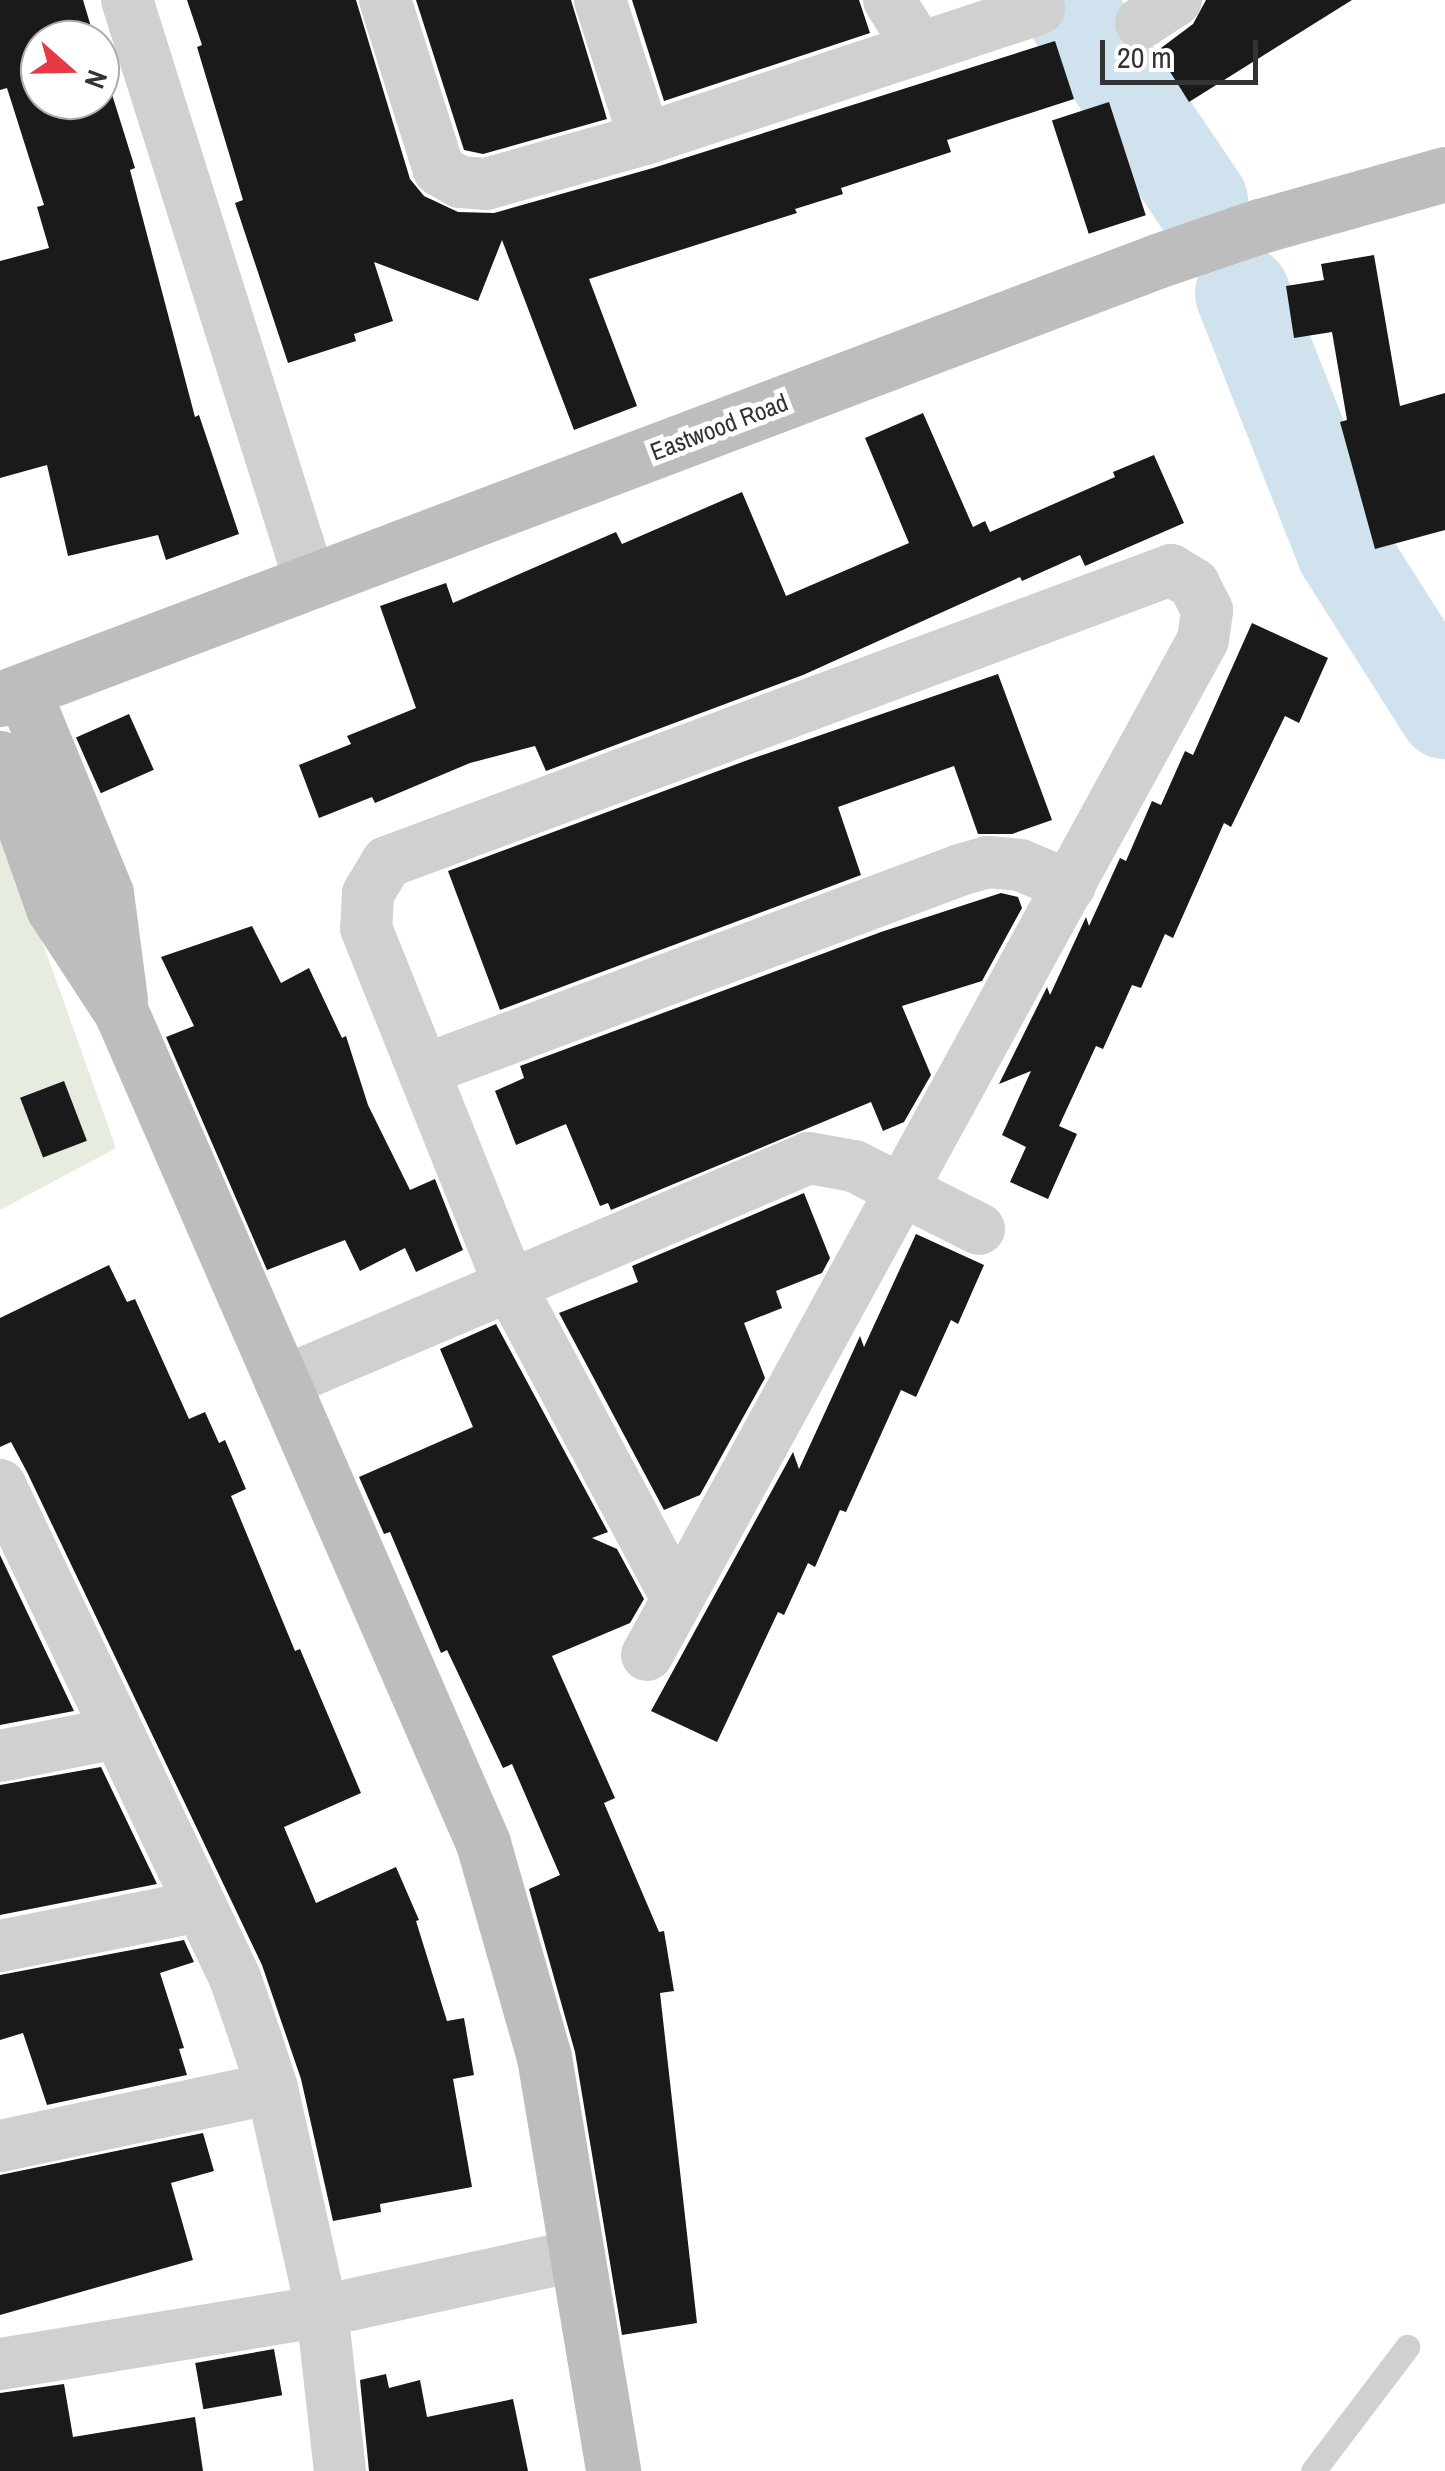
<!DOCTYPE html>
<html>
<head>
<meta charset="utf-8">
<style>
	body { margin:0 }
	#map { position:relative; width:1445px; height:2471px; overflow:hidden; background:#fff; font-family:"Archivo Narrow",sans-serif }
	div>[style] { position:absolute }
	.green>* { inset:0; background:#e6ecdf }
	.river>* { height:95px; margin:-47.5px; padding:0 47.5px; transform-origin:47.5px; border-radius:47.5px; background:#cfe2ee }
	.building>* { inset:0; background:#1a1a1a; transform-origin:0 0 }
	.lane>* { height:25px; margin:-12.5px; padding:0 12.5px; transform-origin:12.5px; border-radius:12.5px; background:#d0d0d0 }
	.street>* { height:52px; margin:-26px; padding:0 26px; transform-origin:26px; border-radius:26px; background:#d0d0d0 }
	.secondary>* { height:55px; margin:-27.5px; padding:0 27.5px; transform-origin:27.5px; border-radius:27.5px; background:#bdbdbd }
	span { translate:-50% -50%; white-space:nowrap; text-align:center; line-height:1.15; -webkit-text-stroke:10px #fff; paint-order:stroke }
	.street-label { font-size:25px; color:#333 }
	.north { position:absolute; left:20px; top:20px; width:100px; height:100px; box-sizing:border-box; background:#fff; border:2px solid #adadad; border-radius:50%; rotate:110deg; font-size:28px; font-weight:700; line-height:40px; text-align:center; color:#333 }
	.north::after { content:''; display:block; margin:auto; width:35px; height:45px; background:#e63946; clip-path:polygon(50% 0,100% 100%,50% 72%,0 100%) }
	.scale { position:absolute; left:1100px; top:40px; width:158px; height:45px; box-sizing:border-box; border:5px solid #333; border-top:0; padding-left:12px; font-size:30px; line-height:35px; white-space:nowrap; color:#333; -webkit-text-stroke:8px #fff; paint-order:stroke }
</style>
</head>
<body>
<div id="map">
	<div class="green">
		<i style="clip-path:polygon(0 823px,116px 1148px,0 1210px)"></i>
	</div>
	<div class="river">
		<i style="left:1064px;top:0;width:242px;rotate:55.8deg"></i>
		<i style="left:1242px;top:293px;width:276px;rotate:68.5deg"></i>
		<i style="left:1343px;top:550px;width:191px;rotate:57.6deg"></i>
	</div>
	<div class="building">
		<i style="clip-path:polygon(0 0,83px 0,95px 40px,40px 40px,40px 100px,100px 100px,100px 56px,135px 168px,130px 170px,195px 417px,199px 415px,239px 534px,166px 560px,158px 535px,68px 556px,47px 465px,0 478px,0 261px,49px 248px,37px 207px,44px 205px,7px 88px,0 90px)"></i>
		<i style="clip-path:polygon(187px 0,356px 0,410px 179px,424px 196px,458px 212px,494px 213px,653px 168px,1055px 41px,1074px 99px,947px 140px,951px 152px,841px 188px,843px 194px,795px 209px,797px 213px,589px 279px,637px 406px,574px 430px,502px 240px,478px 301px,374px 262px,393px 321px,354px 334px,356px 341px,288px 363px,235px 203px,243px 200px,197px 47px,202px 45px)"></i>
		<i style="clip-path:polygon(416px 0,571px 0,607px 119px,483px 154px,464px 150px)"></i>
		<i style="clip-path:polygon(632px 0,859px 0,870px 33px,664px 101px)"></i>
		<i style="clip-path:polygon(1206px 0,1352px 0,1189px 102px,1157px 51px,1193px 24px)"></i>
		<i style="left:1109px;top:102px;width:119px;height:60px;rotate:72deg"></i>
		<i style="clip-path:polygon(1374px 255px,1400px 406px,1445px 393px,1445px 530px,1375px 549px,1340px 422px,1347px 420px,1332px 332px,1294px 338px,1286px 286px,1324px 280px,1321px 264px)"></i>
		<i style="clip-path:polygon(923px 413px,973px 527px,985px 521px,990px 532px,1115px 477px,1113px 472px,1154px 455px,1184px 523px,1085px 566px,1080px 555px,1022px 581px,1020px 577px,803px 675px,546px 771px,535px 746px,470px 763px,375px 803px,372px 797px,319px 818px,299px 765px,351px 744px,347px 736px,416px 708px,380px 606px,446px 583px,453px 603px,616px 532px,622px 544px,742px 492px,786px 596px,909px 543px,865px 438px)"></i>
		<i style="clip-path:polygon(1252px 623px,1328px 658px,1299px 723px,1285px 716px,1231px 827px,1224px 823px,1173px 938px,1165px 934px,1141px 988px,1132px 985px,1103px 1049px,1096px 1046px,1059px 1126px,1077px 1134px,1048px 1199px,1010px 1182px,1026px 1147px,1002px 1135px,1031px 1071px,999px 1084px,1047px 987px,1050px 995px,1086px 917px,1089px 926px,1120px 858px,1126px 861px,1152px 801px,1161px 805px,1185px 751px,1193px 755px)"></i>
		<i style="clip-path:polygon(998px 674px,1052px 820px,1012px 834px,978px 834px,954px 766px,838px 807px,861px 875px,500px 1010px,448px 871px,745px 761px)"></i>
		<i style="left:129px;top:714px;width:61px;height:58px;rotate:66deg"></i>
		<i style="clip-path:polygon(1001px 893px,1018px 897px,1022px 908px,982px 981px,902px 1006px,931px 1075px,904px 1122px,883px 1131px,871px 1102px,611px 1210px,608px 1203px,600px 1206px,566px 1124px,516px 1145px,495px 1091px,524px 1078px,520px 1066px,881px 932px)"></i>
		<i style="clip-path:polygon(252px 926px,281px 983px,309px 968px,342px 1038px,346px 1036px,368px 1105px,410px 1190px,435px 1179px,463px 1250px,416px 1272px,405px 1248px,360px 1271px,345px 1240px,267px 1270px,166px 1037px,194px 1026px,161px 957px)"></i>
		<i style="left:64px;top:1081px;width:64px;height:47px;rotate:69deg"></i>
		<i style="clip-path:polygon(804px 1193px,830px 1258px,822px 1273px,776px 1291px,782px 1308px,744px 1323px,765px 1378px,700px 1495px,664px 1510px,559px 1313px,638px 1282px,632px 1266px)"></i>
		<i style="clip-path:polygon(916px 1234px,984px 1265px,958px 1324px,951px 1320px,916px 1397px,901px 1390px,846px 1512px,840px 1510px,815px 1567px,808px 1563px,784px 1615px,778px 1612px,717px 1742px,651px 1711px,793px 1452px,799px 1469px,860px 1336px,864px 1347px)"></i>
		<i style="clip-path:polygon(109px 1265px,127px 1302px,135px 1299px,189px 1419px,205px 1412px,219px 1443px,225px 1440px,246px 1489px,231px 1496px,295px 1651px,300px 1649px,361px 1793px,284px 1827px,316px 1903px,396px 1867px,419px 1920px,416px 1921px,447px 2021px,464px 2018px,474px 2075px,453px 2079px,472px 2187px,380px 2204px,381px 2212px,333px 2221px,301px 2079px,262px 1965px,27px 1472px,11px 1442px,0 1447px,0 1318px)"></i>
		<i style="clip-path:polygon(496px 1324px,608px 1532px,592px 1538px,617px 1549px,644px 1599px,630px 1623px,552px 1656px,615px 1798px,604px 1803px,659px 1932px,664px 1931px,674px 1991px,660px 1993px,697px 2323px,622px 2335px,575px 2052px,529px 1889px,560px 1875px,512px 1764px,503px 1768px,447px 1650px,441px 1653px,390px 1532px,384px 1534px,359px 1477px,473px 1427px,440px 1349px)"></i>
		<i style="clip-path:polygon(0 1555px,74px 1711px,0 1725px)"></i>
		<i style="clip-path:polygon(101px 1767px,157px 1884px,0 1915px,0 1785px)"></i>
		<i style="clip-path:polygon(184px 1940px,194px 1962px,160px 1973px,184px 2048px,179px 2049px,187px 2075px,47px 2105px,23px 2033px,0 2040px,0 1975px)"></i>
		<i style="clip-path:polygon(203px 2133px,214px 2171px,171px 2183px,193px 2260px,0 2315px,0 2175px)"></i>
		<i style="left:274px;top:2349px;width:47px;height:80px;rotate:80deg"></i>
		<i style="clip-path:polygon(386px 2374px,389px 2388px,420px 2380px,427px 2417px,513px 2399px,528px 2471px,369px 2471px,360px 2380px)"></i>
		<i style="clip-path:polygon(64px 2384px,73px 2437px,195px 2417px,203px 2471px,0 2471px,0 2393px)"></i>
	</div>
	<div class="lane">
		<i style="left:1313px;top:2471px;width:156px;rotate:-52.8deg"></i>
	</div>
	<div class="street">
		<i style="left:127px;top:0;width:609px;rotate:72.52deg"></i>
		<i style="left:385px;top:0;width:178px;rotate:72.4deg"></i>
		<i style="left:439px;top:170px;width:24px;rotate:30deg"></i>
		<i style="left:460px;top:182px;width:26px;rotate:4deg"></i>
		<i style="left:486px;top:184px;width:165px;rotate:-15.8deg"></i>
		<i style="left:645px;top:139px;width:415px;rotate:-18.3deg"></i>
		<i style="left:600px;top:0;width:146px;rotate:72.1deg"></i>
		<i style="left:889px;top:0;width:57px;rotate:58deg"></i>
		<i style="left:1141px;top:23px;width:42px;rotate:-33.3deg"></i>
		<i style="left:424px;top:1070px;width:572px;rotate:-20.46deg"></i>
		<i style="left:960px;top:870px;width:29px;rotate:-16deg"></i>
		<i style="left:988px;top:862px;width:32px;rotate:5deg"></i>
		<i style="left:1020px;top:865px;width:54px;rotate:22.8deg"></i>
		<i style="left:281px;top:1383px;width:574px;rotate:-23.08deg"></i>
		<i style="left:809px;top:1158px;width:46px;rotate:10.1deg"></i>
		<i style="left:854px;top:1166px;width:140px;rotate:26.7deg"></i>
		<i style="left:0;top:1485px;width:546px;rotate:64.51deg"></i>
		<i style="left:235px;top:1978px;width:68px;rotate:71deg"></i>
		<i style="left:257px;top:2042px;width:48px;rotate:71.9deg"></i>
		<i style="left:272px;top:2088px;width:229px;rotate:77.4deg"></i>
		<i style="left:322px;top:2311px;width:161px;rotate:83.6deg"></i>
		<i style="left:647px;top:1655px;width:1157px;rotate:-61.29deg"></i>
		<i style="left:1203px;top:640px;width:30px;rotate:-82deg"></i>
		<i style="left:1207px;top:610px;width:29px;rotate:-117deg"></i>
		<i style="left:1194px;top:584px;width:27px;rotate:-149deg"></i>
		<i style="left:1171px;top:570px;width:837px;rotate:159.57deg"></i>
		<i style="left:387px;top:862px;width:37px;rotate:121deg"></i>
		<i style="left:368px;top:894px;width:34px;rotate:93deg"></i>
		<i style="left:366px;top:928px;width:384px;rotate:68.1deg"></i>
		<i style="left:509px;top:1284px;width:356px;rotate:61.9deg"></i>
		<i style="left:0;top:1756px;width:119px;rotate:-11.1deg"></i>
		<i style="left:0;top:1946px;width:204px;rotate:-11.3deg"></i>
		<i style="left:0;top:2146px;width:278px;rotate:-12deg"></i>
		<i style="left:0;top:2364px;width:326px;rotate:-9.3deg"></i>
		<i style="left:322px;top:2311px;width:259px;rotate:-12.3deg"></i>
	</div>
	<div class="secondary">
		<i style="left:24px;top:693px;width:216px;rotate:67.7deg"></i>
		<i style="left:106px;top:893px;width:107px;rotate:82.5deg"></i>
		<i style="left:0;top:699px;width:1237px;rotate:-20.73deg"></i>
		<i style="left:1157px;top:261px;width:109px;rotate:-18.8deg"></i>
		<i style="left:1260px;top:226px;width:192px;rotate:-15.7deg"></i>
		<i style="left:0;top:758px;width:159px;rotate:70.5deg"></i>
		<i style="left:53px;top:908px;width:124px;rotate:56.8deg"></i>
		<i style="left:121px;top:1012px;width:906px;rotate:66.46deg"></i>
		<i style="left:483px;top:1843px;width:223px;rotate:74.1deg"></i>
		<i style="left:544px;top:2057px;width:420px;rotate:80.5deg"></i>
	</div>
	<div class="street-label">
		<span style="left:719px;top:427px;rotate:-21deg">Eastwood Road</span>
	</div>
	<div class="north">N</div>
	<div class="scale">20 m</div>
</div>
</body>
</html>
